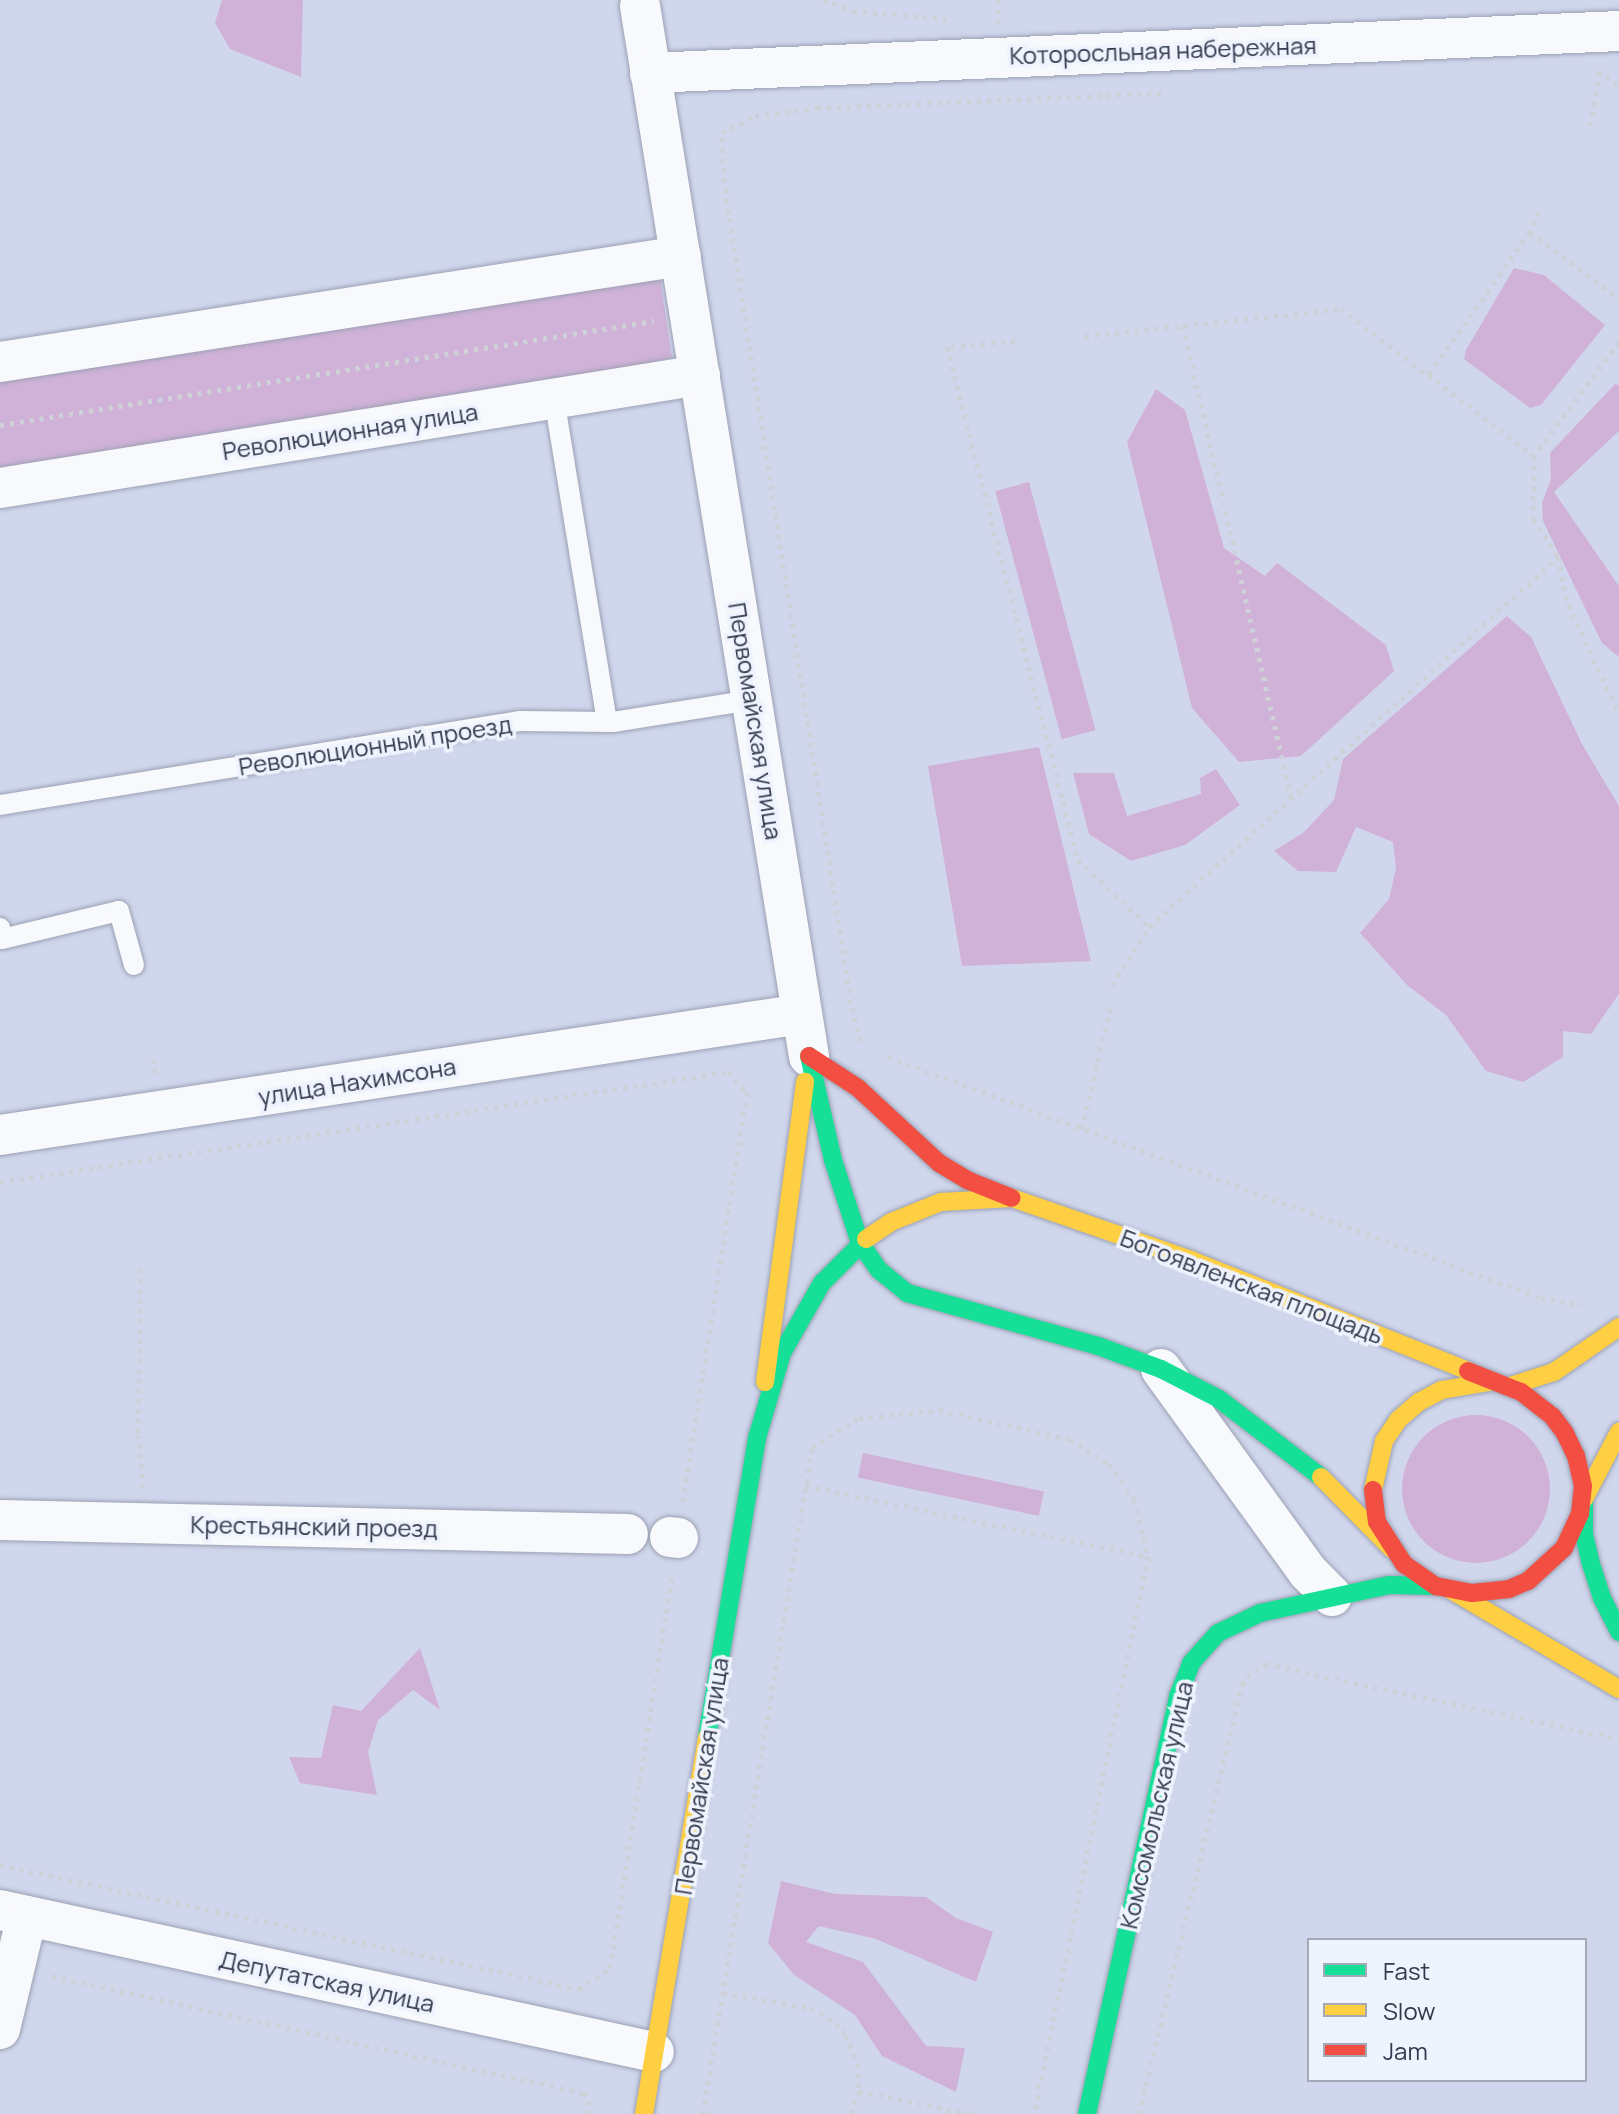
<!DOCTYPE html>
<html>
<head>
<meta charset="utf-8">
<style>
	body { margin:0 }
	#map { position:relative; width:1619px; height:2114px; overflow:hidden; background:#d0d7ed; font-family:Manrope,sans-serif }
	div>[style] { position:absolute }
	.green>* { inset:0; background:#d0b2d8; transform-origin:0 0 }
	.round { border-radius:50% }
	.path>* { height:5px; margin-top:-2.5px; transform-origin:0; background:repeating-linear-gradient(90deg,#cfd1d8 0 4px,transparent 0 10px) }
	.roads { filter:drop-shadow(0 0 2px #9ca1b3) drop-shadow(0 0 2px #9ca1b3) }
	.lane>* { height:20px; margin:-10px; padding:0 10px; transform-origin:10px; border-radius:10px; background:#f8f9fc }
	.street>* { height:40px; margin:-20px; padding:0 20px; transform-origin:20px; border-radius:20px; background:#f8f9fc }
	.fast>* { height:18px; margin:-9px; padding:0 9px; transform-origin:9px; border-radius:9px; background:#16e098 }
	.slow>* { height:18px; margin:-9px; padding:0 9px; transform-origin:9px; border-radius:9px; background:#ffcf43 }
	.jam>* { height:18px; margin:-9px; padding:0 9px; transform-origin:9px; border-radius:9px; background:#f24e42 }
	span { translate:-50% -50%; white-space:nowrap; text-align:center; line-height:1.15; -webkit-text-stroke:7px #eff3fd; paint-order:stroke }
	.street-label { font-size:24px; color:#33394d }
	.legend { position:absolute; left:1307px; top:1938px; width:280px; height:144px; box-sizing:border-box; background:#eff3fd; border:2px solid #a4a9b7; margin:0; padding:10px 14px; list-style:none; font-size:24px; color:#33394d }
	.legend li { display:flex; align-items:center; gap:16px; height:40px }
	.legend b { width:40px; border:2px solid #a4a9b7 }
</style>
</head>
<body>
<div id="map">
	<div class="green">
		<i style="clip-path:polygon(222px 0,303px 0,301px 77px,230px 49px,215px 23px)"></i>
		<i style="clip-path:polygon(1514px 268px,1544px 275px,1605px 325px,1541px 405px,1530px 408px,1464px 359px,1466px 350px)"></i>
		<i style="clip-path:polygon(660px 279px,672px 358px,657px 361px,657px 365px,0 474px,0 379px)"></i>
		<i style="clip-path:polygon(1615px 384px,1619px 385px,1619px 431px,1554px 492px,1619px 586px,1619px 657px,1602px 643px,1543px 521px,1542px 503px,1551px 479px,1550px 453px)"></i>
		<i style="clip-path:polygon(1156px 389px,1185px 410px,1224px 548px,1265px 576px,1277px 563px,1386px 645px,1394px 671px,1301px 756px,1239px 762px,1192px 708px,1127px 442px)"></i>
		<i style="left:1029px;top:482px;width:257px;height:35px;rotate:75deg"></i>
		<i style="clip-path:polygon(1507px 616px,1531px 637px,1582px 744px,1619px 806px,1619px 994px,1591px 1034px,1563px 1031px,1563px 1057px,1523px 1082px,1486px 1071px,1446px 1015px,1407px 985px,1360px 933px,1389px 899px,1396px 868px,1393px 842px,1356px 827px,1336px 872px,1298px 871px,1274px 851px,1304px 832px,1334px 800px,1343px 759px)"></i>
		<i style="clip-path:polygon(1039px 747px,1091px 961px,962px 966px,928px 766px)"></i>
		<i style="clip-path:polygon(1216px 769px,1240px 805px,1185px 845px,1131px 861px,1089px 834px,1073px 773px,1114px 773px,1127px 816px,1201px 794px,1200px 778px)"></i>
		<i class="round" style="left:1402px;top:1415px;width:148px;height:148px"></i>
		<i style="left:863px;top:1453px;width:185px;height:25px;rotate:12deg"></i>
		<i style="clip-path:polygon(420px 1648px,440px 1710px,413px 1690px,378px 1720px,368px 1752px,377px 1795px,300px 1783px,289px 1757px,321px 1758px,333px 1705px,361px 1711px)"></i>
		<i style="clip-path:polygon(781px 1881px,835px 1894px,926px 1897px,956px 1918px,993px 1932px,976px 1982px,876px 1939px,819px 1926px,806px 1942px,863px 1962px,926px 2046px,965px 2048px,956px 2092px,882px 2056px,855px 2015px,794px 1975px,768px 1943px)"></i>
	</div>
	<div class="path">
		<i style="left:823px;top:0;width:32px;rotate:20deg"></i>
		<i style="left:853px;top:11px;width:94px;rotate:4.9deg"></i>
		<i style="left:998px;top:23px;width:23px;rotate:-88deg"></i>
		<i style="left:1597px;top:72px;width:25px;rotate:29deg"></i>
		<i style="left:1590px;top:125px;width:54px;rotate:-79.3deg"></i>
		<i style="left:1538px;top:212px;width:22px;rotate:112deg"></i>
		<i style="left:1530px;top:232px;width:111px;rotate:37deg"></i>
		<i style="left:1530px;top:232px;width:176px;rotate:125.5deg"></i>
		<i style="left:1428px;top:375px;width:133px;rotate:37.4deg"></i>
		<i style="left:1183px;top:326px;width:484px;rotate:77.1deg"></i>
		<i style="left:1085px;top:336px;width:257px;rotate:-6deg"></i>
		<i style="left:1341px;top:309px;width:109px;rotate:37.2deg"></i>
		<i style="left:1015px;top:341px;width:68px;rotate:175deg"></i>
		<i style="left:947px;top:347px;width:529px;rotate:75.68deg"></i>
		<i style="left:1078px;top:860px;width:98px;rotate:43.3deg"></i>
		<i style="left:1619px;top:342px;width:142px;rotate:126.7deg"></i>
		<i style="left:1534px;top:456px;width:63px;rotate:90.9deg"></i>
		<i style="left:1533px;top:519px;width:45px;rotate:56.7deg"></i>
		<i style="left:1558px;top:557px;width:49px;rotate:78.2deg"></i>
		<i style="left:1568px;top:605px;width:119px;rotate:64.7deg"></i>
		<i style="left:0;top:425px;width:662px;rotate:-9.04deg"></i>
		<i style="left:1112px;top:985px;width:69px;rotate:-57.5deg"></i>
		<i style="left:1149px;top:927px;width:552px;rotate:-42.13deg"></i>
		<i style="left:860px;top:1041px;width:39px;rotate:-103deg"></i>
		<i style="left:851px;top:1003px;width:831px;rotate:-98.79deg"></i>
		<i style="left:724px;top:182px;width:49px;rotate:-92.3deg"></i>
		<i style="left:722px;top:133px;width:37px;rotate:-27deg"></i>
		<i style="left:755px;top:116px;width:63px;rotate:-7.4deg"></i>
		<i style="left:817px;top:108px;width:346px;rotate:-2.5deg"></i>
		<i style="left:888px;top:1057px;width:696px;rotate:20.26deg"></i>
		<i style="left:1541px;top:1298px;width:42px;rotate:9.7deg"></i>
		<i style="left:153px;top:1059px;width:15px;rotate:82deg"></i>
		<i style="left:1082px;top:1129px;width:128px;rotate:-76.9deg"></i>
		<i style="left:0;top:1182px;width:736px;rotate:-8.59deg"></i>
		<i style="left:728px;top:1072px;width:28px;rotate:46deg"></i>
		<i style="left:747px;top:1092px;width:416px;rotate:98.9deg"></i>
		<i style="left:141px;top:1269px;width:165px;rotate:91deg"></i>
		<i style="left:138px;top:1434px;width:53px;rotate:84.6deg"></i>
		<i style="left:806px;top:1486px;width:349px;rotate:11.6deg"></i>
		<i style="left:0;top:1865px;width:592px;rotate:12.09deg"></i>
		<i style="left:579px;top:1989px;width:37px;rotate:-34deg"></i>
		<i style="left:610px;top:1968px;width:397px;rotate:-81deg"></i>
		<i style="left:52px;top:1976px;width:544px;rotate:12.43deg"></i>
		<i style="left:583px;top:2093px;width:10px;rotate:53deg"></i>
		<i style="left:589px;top:2101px;width:13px;rotate:99deg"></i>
		<i style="left:723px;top:1993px;width:89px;rotate:9.7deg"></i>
		<i style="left:811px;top:2008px;width:29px;rotate:31deg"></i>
		<i style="left:836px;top:2023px;width:16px;rotate:50deg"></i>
		<i style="left:846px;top:2035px;width:30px;rotate:67deg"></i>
		<i style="left:858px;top:2063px;width:28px;rotate:88deg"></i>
		<i style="left:859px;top:2091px;width:24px;rotate:109deg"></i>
		<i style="left:859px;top:2091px;width:113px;rotate:11.7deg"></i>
		<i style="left:703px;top:2114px;width:676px;rotate:-80.72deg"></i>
		<i style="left:812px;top:1447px;width:55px;rotate:-31.7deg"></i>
		<i style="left:859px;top:1418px;width:80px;rotate:-5.7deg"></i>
		<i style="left:939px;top:1410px;width:134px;rotate:12.5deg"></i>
		<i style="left:1070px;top:1439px;width:46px;rotate:32.7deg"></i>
		<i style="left:1109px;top:1464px;width:44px;rotate:55.2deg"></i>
		<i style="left:1134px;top:1500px;width:58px;rotate:76deg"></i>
		<i style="left:1148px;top:1556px;width:570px;rotate:101.55deg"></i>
		<i style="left:1139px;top:2114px;width:442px;rotate:-76.5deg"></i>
		<i style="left:1242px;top:1684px;width:9px;rotate:-54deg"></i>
		<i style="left:1247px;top:1677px;width:23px;rotate:-34deg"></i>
		<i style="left:1266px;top:1664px;width:361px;rotate:12deg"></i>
	</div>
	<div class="roads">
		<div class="lane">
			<i style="left:554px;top:398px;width:328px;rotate:80.7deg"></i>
			<i style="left:0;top:805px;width:527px;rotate:-9.18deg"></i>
			<i style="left:520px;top:721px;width:93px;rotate:0.6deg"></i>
			<i style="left:613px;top:722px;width:141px;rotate:-9deg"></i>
			<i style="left:0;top:928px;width:11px;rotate:80deg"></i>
			<i style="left:2px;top:939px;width:120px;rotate:-13.5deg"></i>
			<i style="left:119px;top:911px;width:56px;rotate:74.5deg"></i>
		</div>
		<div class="street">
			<i style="left:640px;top:6px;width:1064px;rotate:80.86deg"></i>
			<i style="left:650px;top:73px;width:970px;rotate:-2.48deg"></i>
			<i style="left:0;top:362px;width:689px;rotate:-8.85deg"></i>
			<i style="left:0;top:488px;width:709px;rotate:-9.17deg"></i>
			<i style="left:0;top:1135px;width:811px;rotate:-8.58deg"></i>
			<i style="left:1161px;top:1369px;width:251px;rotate:54.1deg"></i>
			<i style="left:1308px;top:1572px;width:34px;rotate:45deg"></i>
			<i style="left:0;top:1520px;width:628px;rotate:1.28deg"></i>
			<i style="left:670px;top:1537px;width:8px;rotate:7deg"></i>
			<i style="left:0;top:1910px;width:669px;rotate:12.25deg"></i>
			<i style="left:0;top:2029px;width:116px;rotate:-76.6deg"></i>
		</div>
		<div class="fast">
			<i style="left:809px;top:1056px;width:107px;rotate:77deg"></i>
			<i style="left:833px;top:1160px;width:87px;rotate:72deg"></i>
			<i style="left:860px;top:1243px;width:33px;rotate:55deg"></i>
			<i style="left:879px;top:1270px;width:36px;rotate:39deg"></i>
			<i style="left:907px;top:1293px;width:198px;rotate:15.5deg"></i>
			<i style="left:1098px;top:1346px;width:67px;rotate:20.1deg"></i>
			<i style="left:1161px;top:1369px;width:65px;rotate:27.3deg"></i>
			<i style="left:1219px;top:1399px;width:128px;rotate:37.4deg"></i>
			<i style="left:1584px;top:1499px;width:35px;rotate:90deg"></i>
			<i style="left:1584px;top:1534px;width:28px;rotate:77deg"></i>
			<i style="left:1590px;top:1561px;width:39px;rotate:72deg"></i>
			<i style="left:1602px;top:1598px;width:38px;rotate:63deg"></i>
			<i style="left:707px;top:1737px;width:303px;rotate:-80.5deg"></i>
			<i style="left:757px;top:1438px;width:89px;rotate:-73.6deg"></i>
			<i style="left:782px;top:1353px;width:81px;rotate:-60.3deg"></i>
			<i style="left:822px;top:1283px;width:62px;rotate:-45deg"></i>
			<i style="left:1087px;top:2114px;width:428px;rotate:-77.7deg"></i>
			<i style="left:1178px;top:1696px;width:35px;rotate:-68deg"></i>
			<i style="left:1191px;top:1663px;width:40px;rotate:-48deg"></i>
			<i style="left:1218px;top:1633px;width:47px;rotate:-25.5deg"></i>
			<i style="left:1260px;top:1613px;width:133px;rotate:-12.2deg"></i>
			<i style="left:1390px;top:1585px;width:46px;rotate:1.2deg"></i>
		</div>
		<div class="slow">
			<i style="left:866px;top:1239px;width:30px;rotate:-34deg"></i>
			<i style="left:891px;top:1222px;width:54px;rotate:-21.8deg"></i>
			<i style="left:941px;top:1202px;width:71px;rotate:-3.2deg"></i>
			<i style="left:1012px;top:1198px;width:189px;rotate:19.1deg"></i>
			<i style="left:1191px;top:1260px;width:298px;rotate:21.8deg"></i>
			<i style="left:765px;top:1382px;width:303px;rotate:-82.4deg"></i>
			<i style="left:1510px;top:1386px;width:46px;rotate:-17.7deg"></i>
			<i style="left:1554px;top:1372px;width:79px;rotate:-34.7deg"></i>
			<i style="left:1321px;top:1477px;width:101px;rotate:45.4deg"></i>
			<i style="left:1373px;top:1490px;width:50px;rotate:-77.3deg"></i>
			<i style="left:1384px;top:1441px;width:25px;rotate:-56deg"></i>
			<i style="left:1398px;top:1420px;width:28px;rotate:-41deg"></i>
			<i style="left:1419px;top:1402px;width:26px;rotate:-28deg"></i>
			<i style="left:1442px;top:1390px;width:48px;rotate:-9.7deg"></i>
			<i style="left:1584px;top:1499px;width:76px;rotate:-62.4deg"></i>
			<i style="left:1451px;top:1590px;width:195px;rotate:30.5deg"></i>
			<i style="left:644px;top:2114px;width:382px;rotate:-80.5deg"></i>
		</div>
		<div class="jam">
			<i style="left:809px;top:1056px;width:59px;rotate:33.1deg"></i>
			<i style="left:858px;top:1088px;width:110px;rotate:42.8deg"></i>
			<i style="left:939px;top:1163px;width:33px;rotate:31deg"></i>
			<i style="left:967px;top:1180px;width:48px;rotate:21.8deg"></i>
			<i style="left:1373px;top:1490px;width:32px;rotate:83deg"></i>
			<i style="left:1377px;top:1522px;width:50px;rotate:57.3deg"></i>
			<i style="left:1404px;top:1564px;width:39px;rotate:35deg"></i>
			<i style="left:1436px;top:1586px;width:37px;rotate:11deg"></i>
			<i style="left:1472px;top:1593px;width:37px;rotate:-6deg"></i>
			<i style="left:1509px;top:1589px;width:21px;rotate:-23deg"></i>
			<i style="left:1528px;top:1581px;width:49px;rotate:-42.5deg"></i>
			<i style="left:1564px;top:1548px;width:38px;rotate:-65deg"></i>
			<i style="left:1580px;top:1514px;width:28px;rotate:-84deg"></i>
			<i style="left:1583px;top:1486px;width:31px;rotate:-103deg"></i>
			<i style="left:1576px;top:1456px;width:25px;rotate:-116deg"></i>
			<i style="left:1565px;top:1433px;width:21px;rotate:-127deg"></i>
			<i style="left:1552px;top:1416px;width:39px;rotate:-142deg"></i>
			<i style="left:1521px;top:1392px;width:57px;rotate:-158.4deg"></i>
		</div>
	</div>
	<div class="street-label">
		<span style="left:1163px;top:50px;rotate:-2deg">Которосльная набережная</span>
		<span style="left:350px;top:431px;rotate:-9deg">Революционная улица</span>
		<span style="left:756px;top:721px;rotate:81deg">Первомайская улица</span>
		<span style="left:375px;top:745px;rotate:-9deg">Революционный проезд</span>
		<span style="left:357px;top:1081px;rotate:-9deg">улица Нахимсона</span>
		<span style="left:1252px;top:1286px;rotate:21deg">Богоявленская площадь</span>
		<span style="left:314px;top:1526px;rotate:1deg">Крестьянский проезд</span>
		<span style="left:701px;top:1776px;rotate:-81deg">Первомайская улица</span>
		<span style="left:1156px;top:1805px;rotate:-77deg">Комсомольская улица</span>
		<span style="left:327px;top:1981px;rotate:12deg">Депутатская улица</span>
	</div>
	<ul class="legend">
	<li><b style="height:10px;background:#16e098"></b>Fast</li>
	<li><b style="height:10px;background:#ffcf43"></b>Slow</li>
	<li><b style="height:10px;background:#f24e42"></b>Jam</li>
	</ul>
</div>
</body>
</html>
